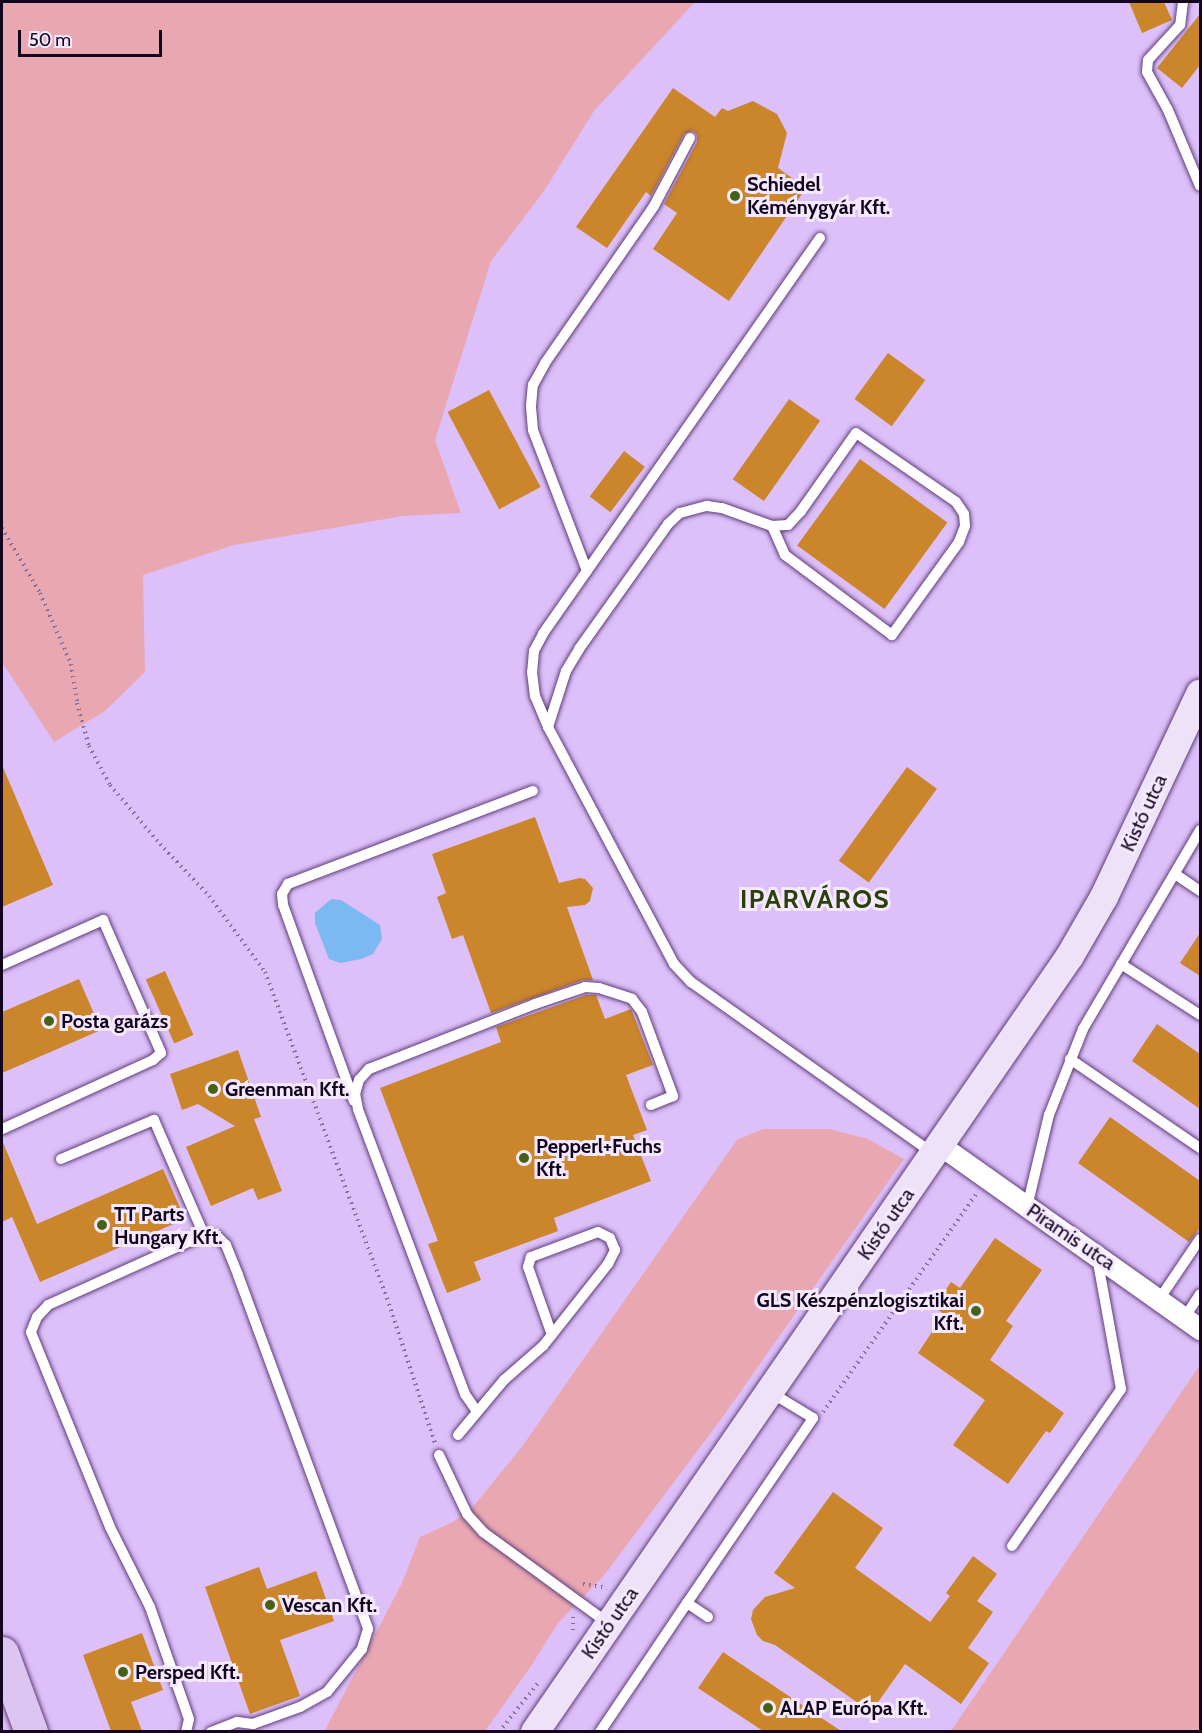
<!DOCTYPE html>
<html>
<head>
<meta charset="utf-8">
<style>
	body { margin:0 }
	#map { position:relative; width:1202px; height:1733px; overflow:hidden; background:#ddbff9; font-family:Cabin,sans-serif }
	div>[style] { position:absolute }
	.green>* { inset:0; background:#e9a7b2 }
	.water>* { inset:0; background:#7cb9f3 }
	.building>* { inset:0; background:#cb852b; transform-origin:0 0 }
	.path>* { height:4px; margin-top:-2px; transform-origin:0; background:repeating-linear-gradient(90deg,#846d99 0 1.5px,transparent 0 6px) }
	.roads { filter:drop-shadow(0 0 2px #5f3d7b) drop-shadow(0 0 2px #5f3d7b) }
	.lane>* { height:10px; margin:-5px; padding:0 5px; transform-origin:5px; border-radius:5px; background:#fff }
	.street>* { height:21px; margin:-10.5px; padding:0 10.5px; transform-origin:10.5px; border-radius:10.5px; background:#fff }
	.secondary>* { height:28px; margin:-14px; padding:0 14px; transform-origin:14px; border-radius:14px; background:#eee2f8 }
	.primary>* { height:33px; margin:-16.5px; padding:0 16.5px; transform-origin:16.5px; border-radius:16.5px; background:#ddc5f2 }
	.dots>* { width:16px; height:16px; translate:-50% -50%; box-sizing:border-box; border:3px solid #f4e9ff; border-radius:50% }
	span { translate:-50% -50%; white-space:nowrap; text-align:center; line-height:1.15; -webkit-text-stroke:6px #f4e9ff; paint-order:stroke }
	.poi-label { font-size:20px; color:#13051e; font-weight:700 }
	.left { translate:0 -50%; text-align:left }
	.right { translate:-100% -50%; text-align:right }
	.street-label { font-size:20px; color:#13051e }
	.district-label { font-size:26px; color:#2b3f09; font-weight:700; letter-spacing:1.5px }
	.frame { position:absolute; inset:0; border:3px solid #13051e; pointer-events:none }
	.scale { position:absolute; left:18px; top:30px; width:144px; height:27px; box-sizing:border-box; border:3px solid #13051e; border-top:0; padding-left:8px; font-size:18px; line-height:21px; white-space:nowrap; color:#13051e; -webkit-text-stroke:4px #f4e9ff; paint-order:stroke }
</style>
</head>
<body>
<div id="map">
	<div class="green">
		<i style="clip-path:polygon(2px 2px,695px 2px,594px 111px,544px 191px,491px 261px,435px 440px,461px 513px,403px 516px,234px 545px,143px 575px,145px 672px,105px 711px,54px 742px,2px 662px)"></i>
		<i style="clip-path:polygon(763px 1129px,830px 1129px,868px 1139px,904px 1159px,722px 1418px,605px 1574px,558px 1623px,531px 1666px,485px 1731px,324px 1732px,402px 1583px,420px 1537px,453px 1522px,472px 1508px,521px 1448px,737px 1140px)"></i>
		<i style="clip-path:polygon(1200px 1365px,1200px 1731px,951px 1731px)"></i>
	</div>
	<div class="water">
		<i style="clip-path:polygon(331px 899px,341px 900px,380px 925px,382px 939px,373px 954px,361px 959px,340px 963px,329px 959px,315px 923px,315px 913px)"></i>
	</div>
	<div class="building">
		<i style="clip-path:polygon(1129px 2px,1164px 2px,1172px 20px,1142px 33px)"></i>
		<i style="clip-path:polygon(1200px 14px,1200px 65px,1182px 88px,1157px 68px)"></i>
		<i style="clip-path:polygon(673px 88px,715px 117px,722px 108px,728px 111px,753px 101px,777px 114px,787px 133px,778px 168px,806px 188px,729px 301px,653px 249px,677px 213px,664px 204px,697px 142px,697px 135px,693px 131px,684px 134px,651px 196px,646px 192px,607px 248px,576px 227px)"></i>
		<i style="left:888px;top:353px;width:46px;height:57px;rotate:36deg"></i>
		<i style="left:489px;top:390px;width:110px;height:47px;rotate:62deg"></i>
		<i style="left:789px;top:399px;width:38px;height:98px;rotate:35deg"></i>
		<i style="left:624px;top:451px;width:26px;height:57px;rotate:37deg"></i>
		<i style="left:860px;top:459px;width:108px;height:107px;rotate:36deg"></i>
		<i style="clip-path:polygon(2px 765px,53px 885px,2px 907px)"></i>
		<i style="left:907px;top:767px;width:37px;height:116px;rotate:36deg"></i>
		<i style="clip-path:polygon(535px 817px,559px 883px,580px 878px,585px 879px,593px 888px,590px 901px,585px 905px,567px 907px,593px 980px,583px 980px,491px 1013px,463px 935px,452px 939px,437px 897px,446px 893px,432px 854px)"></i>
		<i style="clip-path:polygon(1200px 933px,1200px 976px,1180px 963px)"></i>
		<i style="left:165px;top:971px;width:70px;height:21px;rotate:66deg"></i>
		<i style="clip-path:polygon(79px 979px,101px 1030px,2px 1073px,2px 1012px)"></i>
		<i style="clip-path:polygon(586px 995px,596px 995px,605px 1019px,631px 1009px,653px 1065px,626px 1075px,647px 1130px,633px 1135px,651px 1181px,554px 1218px,558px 1231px,474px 1262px,481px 1280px,447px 1293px,428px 1244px,438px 1241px,380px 1088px,501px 1042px,496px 1027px)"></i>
		<i style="clip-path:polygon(1157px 1024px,1200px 1054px,1200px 1109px,1132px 1061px)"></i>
		<i style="clip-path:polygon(238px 1050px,261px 1117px,254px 1119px,282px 1191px,258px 1200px,253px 1188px,211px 1206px,186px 1147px,235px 1126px,198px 1104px,182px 1110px,170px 1074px)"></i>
		<i style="clip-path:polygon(1110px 1117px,1200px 1181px,1200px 1228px,1189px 1242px,1078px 1163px)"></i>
		<i style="clip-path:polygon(2px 1140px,37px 1224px,163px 1169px,185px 1219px,40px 1282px,12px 1217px,2px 1222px)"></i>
		<i style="clip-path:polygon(995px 1238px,1042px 1270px,1006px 1321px,1013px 1326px,990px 1360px,1064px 1413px,1050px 1433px,1046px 1431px,1008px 1484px,953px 1445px,985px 1400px,918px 1353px,944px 1314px,934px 1307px,951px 1282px,960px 1288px)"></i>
		<i style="clip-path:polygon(833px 1492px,883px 1528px,855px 1568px,930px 1622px,950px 1596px,946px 1593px,973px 1556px,997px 1574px,977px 1601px,993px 1612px,968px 1648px,989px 1663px,961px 1704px,905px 1664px,871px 1712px,775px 1645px,763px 1641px,757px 1635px,751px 1619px,753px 1610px,765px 1597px,795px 1588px,774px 1573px)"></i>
		<i style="clip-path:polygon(259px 1567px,267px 1589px,316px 1571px,334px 1621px,280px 1640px,300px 1696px,250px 1714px,205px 1587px)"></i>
		<i style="clip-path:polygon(142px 1633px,163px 1690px,131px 1702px,142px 1731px,111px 1731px,83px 1655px)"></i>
		<i style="clip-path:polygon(723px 1652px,841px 1731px,763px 1731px,698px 1688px)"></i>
	</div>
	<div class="path">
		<i style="left:2px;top:528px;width:75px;rotate:59.7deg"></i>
		<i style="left:40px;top:593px;width:77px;rotate:66.4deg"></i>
		<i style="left:71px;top:664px;width:39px;rotate:81deg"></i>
		<i style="left:77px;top:703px;width:45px;rotate:74.4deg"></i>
		<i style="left:89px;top:746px;width:44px;rotate:61.7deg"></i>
		<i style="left:110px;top:785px;width:77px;rotate:49.7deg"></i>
		<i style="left:160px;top:844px;width:71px;rotate:46.7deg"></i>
		<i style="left:209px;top:896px;width:94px;rotate:53.6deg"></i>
		<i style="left:265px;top:972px;width:354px;rotate:69.5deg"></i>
		<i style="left:389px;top:1304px;width:146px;rotate:71.7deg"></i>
		<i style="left:823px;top:1412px;width:268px;rotate:-54.9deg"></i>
		<i style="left:583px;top:1584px;width:24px;rotate:9deg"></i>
		<i style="left:573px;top:1617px;width:16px;rotate:90deg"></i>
		<i style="left:499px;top:1732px;width:63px;rotate:-51.5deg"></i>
	</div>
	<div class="roads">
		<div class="lane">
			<i style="left:1183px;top:2px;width:23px;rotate:97deg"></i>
			<i style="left:1180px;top:25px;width:47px;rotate:132.4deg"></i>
			<i style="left:1148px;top:60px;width:12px;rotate:95deg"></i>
			<i style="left:1147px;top:72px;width:43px;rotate:61.1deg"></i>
			<i style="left:1168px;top:110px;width:82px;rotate:67.2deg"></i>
			<i style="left:820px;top:238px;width:483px;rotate:125deg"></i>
			<i style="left:543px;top:634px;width:19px;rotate:118deg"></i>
			<i style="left:534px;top:651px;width:21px;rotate:95deg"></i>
			<i style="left:532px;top:672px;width:24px;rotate:83deg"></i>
			<i style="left:535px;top:696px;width:34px;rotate:67deg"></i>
			<i style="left:548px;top:727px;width:268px;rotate:62deg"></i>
			<i style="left:674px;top:964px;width:25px;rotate:47deg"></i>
			<i style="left:691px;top:982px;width:298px;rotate:35.3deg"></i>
			<i style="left:587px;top:571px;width:151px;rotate:-111deg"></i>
			<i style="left:533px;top:430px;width:24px;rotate:-95deg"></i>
			<i style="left:531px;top:406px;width:21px;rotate:-85deg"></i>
			<i style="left:533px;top:385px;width:25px;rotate:-61deg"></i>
			<i style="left:545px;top:363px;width:191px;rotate:-55.2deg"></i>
			<i style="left:654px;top:206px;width:77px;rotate:-62.1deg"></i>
			<i style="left:548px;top:727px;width:59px;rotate:-72.2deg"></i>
			<i style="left:566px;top:671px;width:26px;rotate:-59deg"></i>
			<i style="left:579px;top:649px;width:153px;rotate:-54.5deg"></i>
			<i style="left:668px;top:524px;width:16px;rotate:-43deg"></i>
			<i style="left:680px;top:513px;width:28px;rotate:-15deg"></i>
			<i style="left:707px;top:506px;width:15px;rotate:8deg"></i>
			<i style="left:722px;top:508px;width:53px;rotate:19.8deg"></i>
			<i style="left:772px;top:526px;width:16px;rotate:-4deg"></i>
			<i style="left:788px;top:525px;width:19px;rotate:-47deg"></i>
			<i style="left:801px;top:511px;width:95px;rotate:-54.8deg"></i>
			<i style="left:856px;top:433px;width:121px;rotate:34.6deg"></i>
			<i style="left:956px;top:502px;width:14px;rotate:56deg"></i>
			<i style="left:964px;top:514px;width:12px;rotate:85deg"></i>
			<i style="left:965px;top:526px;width:17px;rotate:111deg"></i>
			<i style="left:959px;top:542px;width:115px;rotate:125.8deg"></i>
			<i style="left:892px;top:635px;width:134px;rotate:-143.2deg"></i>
			<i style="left:785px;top:555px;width:32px;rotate:-114deg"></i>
			<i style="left:1175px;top:874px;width:30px;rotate:34deg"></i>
			<i style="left:1121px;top:964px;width:94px;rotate:32.8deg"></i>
			<i style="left:2px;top:965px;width:111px;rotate:-24deg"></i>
			<i style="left:103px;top:920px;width:145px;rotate:66.4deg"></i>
			<i style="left:161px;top:1053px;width:11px;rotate:139deg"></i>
			<i style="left:153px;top:1060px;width:166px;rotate:155.4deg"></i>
			<i style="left:1070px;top:1059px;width:158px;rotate:34.4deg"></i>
			<i style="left:354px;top:1101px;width:208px;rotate:-109.9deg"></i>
			<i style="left:283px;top:905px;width:11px;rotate:-95deg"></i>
			<i style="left:282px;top:894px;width:12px;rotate:-59deg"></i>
			<i style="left:288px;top:884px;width:262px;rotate:-20.8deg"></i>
			<i style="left:61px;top:1159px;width:101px;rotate:-22.8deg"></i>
			<i style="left:154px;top:1120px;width:125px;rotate:66.5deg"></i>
			<i style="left:1027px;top:1207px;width:95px;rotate:-76.6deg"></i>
			<i style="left:1049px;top:1115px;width:92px;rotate:-68.4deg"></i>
			<i style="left:1083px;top:1029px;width:231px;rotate:-59.5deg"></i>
			<i style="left:1160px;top:1298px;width:71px;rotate:-55.9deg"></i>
			<i style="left:1185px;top:1317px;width:27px;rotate:-57deg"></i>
			<i style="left:476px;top:1410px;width:19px;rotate:-125deg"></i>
			<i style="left:465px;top:1394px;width:304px;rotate:-110.6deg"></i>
			<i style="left:358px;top:1109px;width:15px;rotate:-101deg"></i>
			<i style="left:355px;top:1094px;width:15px;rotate:-74deg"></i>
			<i style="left:359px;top:1080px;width:15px;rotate:-48deg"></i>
			<i style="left:369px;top:1069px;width:178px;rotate:-21.4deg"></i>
			<i style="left:535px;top:1004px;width:53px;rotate:-18.8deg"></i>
			<i style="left:585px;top:987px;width:14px;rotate:4deg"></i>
			<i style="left:599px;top:988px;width:35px;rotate:18deg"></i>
			<i style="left:632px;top:999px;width:16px;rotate:52deg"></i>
			<i style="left:642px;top:1012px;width:90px;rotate:69.7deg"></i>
			<i style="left:673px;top:1096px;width:24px;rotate:158deg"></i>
			<i style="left:458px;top:1435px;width:72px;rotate:-50.1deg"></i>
			<i style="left:504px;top:1380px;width:52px;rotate:-41.1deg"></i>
			<i style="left:543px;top:1346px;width:105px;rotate:-51.6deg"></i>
			<i style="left:608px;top:1264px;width:16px;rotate:-63deg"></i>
			<i style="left:615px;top:1250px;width:13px;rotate:-113deg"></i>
			<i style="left:610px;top:1238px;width:13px;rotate:-153deg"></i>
			<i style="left:598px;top:1232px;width:72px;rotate:159.5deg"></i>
			<i style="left:531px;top:1257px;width:10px;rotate:107deg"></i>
			<i style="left:528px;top:1267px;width:72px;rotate:70.6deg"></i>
			<i style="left:439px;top:1455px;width:65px;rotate:64.6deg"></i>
			<i style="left:467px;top:1514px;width:24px;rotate:48deg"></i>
			<i style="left:483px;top:1532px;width:156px;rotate:36.1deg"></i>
			<i style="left:1012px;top:1546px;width:191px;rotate:-55.2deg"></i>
			<i style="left:1121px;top:1389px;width:134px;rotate:-100.3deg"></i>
			<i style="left:708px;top:1617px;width:25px;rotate:-146deg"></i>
			<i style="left:687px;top:1603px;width:224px;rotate:-55.7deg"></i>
			<i style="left:813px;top:1418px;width:50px;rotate:-148.8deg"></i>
			<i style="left:186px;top:1732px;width:13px;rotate:-77deg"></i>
			<i style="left:189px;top:1719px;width:119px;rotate:-109.2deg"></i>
			<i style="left:150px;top:1607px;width:89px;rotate:-116.6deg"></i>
			<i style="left:110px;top:1527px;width:210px;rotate:-112.1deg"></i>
			<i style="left:31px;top:1332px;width:16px;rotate:-68deg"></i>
			<i style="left:37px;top:1317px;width:16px;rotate:-47deg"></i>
			<i style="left:48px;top:1305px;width:171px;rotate:-24.2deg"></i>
			<i style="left:204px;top:1235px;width:13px;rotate:4deg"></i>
			<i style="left:217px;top:1236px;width:13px;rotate:45deg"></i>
			<i style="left:226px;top:1245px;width:32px;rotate:68deg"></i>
			<i style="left:238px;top:1275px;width:377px;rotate:69.8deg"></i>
			<i style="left:368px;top:1629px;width:21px;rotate:107deg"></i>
			<i style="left:362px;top:1649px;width:55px;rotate:129.1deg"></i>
			<i style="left:327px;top:1692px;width:31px;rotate:151deg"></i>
			<i style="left:300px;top:1707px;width:50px;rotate:160.1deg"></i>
			<i style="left:253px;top:1724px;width:16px;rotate:-173deg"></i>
			<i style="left:237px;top:1722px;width:28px;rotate:159deg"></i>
			<i style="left:600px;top:1732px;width:156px;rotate:-56deg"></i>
		</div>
		<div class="street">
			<i style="left:940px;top:1145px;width:319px;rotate:35.3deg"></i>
		</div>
		<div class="secondary">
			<i style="left:535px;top:1732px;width:943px;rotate:-55.42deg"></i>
			<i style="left:1070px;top:956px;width:68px;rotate:-60deg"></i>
			<i style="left:1104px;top:897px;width:225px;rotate:-64.7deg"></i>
		</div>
		<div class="primary">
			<i style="left:2px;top:1653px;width:84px;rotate:69.8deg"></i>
		</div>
	</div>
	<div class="dots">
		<i style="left:735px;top:196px;background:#466315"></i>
		<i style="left:49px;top:1021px;background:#466315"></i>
		<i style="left:213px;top:1089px;background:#466315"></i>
		<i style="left:524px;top:1158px;background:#466315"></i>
		<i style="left:102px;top:1225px;background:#466315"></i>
		<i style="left:976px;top:1311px;background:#466315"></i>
		<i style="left:270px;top:1605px;background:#466315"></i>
		<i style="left:123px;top:1672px;background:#466315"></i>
		<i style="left:768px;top:1708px;background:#466315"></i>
	</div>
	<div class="poi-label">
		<span class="left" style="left:747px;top:196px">Schiedel<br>Kéménygyár Kft.</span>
		<span class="left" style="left:61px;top:1021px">Posta garázs</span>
		<span class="left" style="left:225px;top:1089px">Greenman Kft.</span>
		<span class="left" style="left:536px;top:1158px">Pepperl+Fuchs<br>Kft.</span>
		<span class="left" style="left:114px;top:1226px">TT Parts<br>Hungary Kft.</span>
		<span class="right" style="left:964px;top:1312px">GLS Készpénzlogisztikai<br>Kft.</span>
		<span class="left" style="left:282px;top:1605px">Vescan Kft.</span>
		<span class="left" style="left:135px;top:1672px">Persped Kft.</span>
		<span class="left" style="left:780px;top:1708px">ALAP Európa Kft.</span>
	</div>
	<div class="street-label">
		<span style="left:1144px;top:813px;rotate:-65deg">Kistó utca</span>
		<span style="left:886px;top:1224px;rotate:-55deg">Kistó utca</span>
		<span style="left:1071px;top:1237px;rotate:34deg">Piramis utca</span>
		<span style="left:610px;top:1623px;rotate:-55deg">Kistó utca</span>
	</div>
	<div class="district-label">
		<span style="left:815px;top:900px">IPARVÁROS</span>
	</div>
	<div class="frame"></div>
	<div class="scale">50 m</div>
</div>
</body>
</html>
